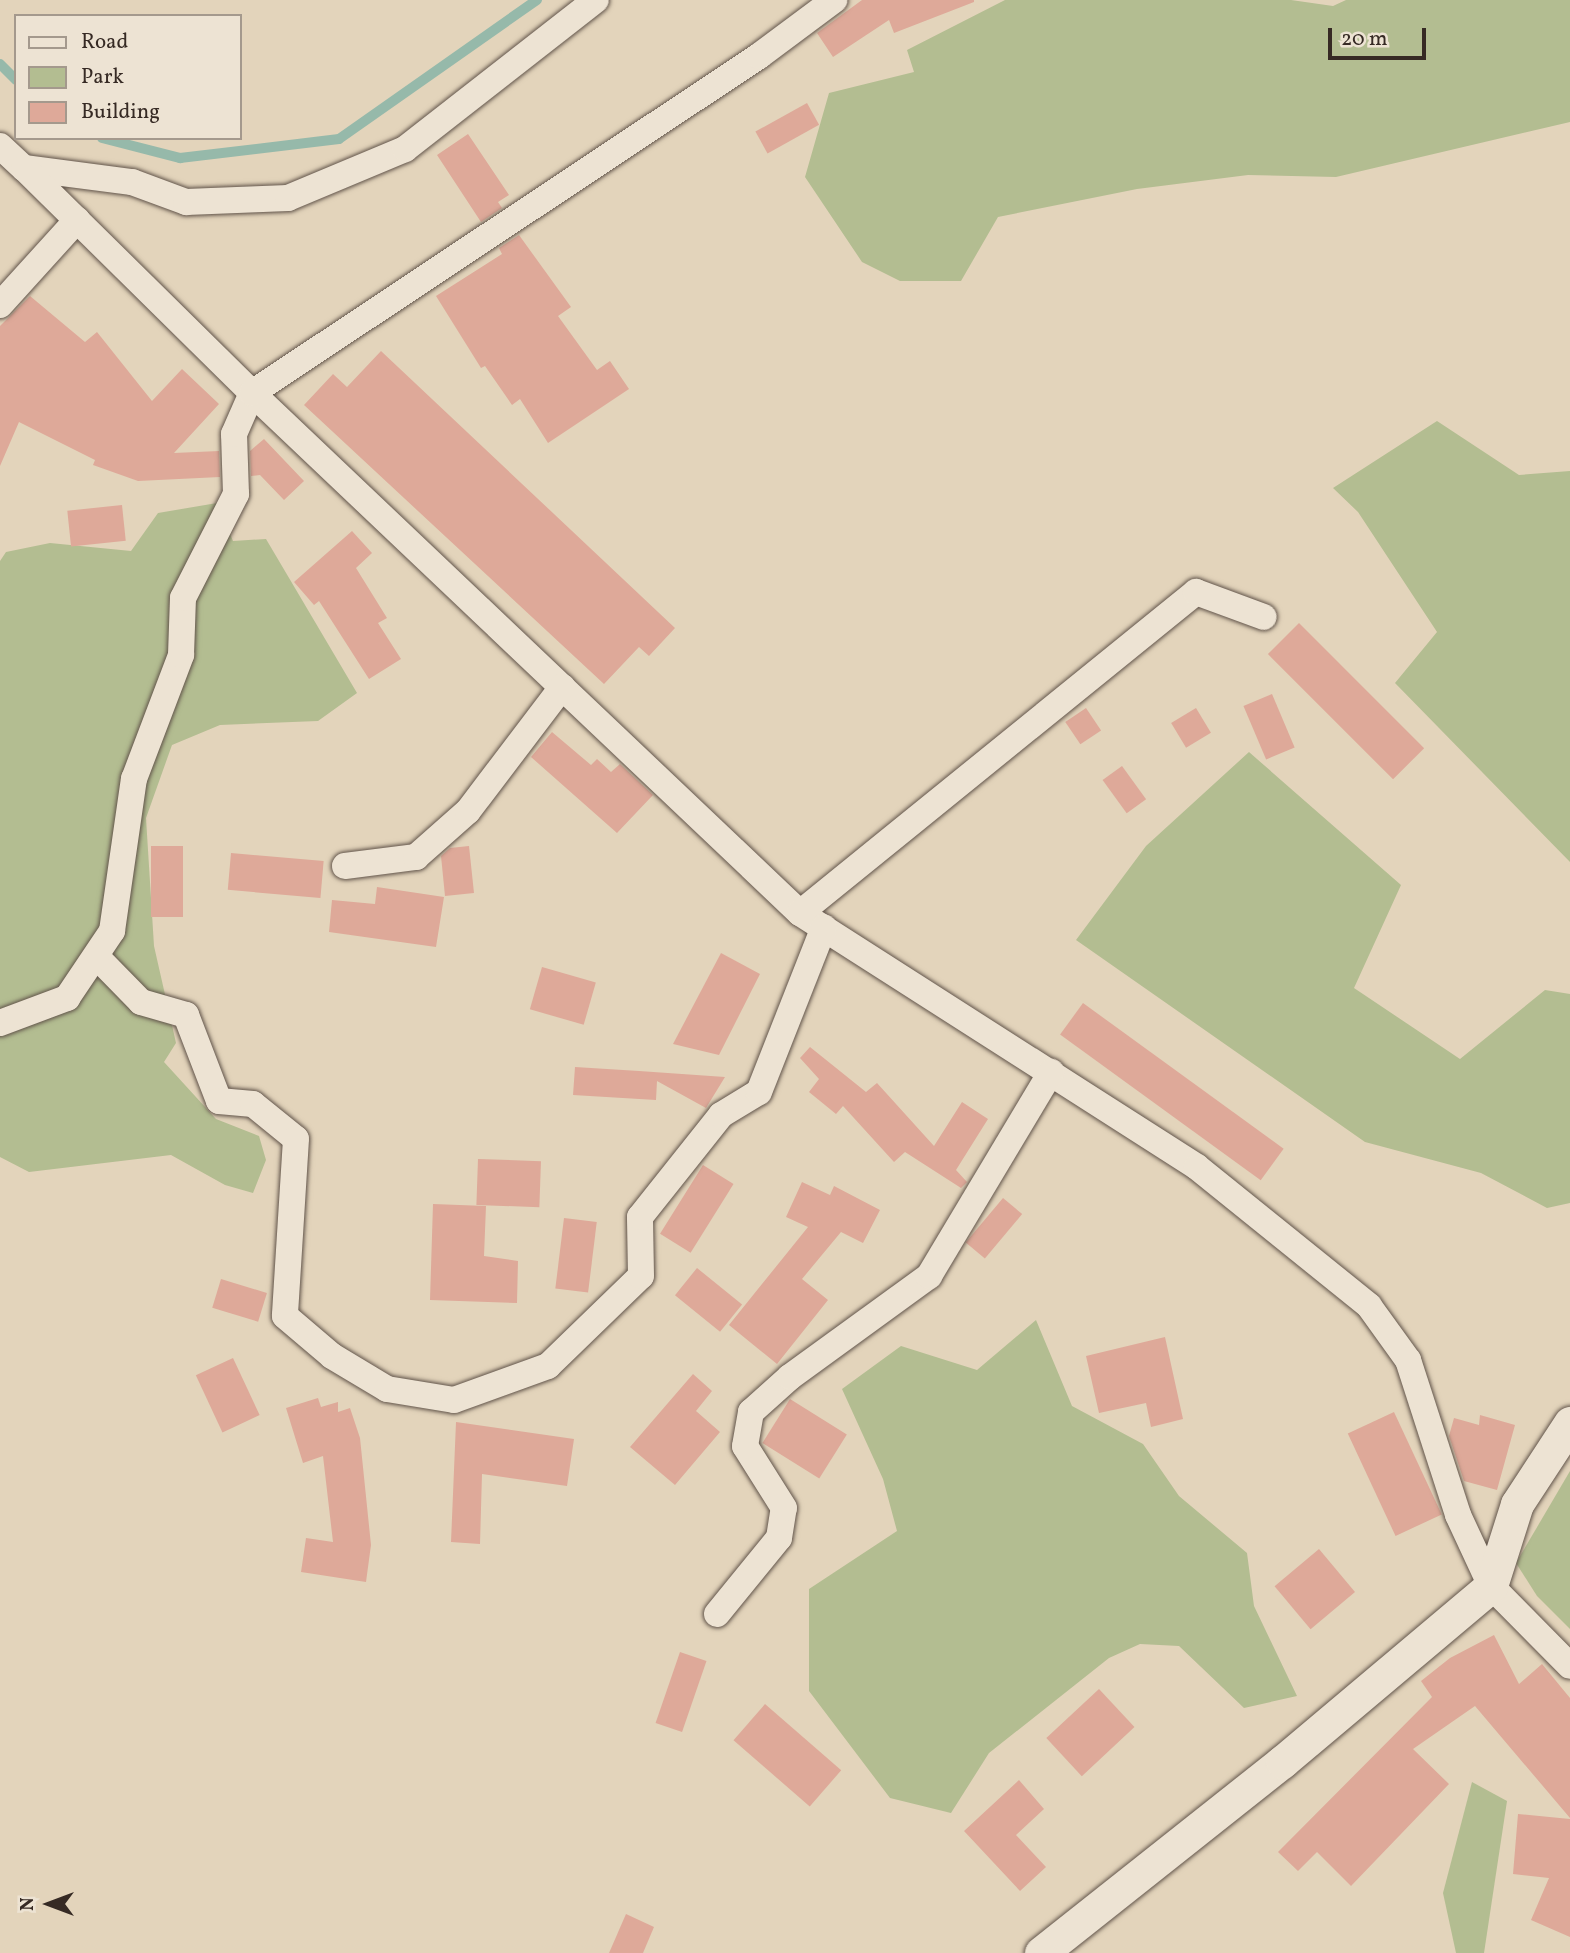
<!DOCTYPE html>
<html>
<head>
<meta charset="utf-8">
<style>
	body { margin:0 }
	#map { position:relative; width:1570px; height:1953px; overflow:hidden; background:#e3d4bb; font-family:Vollkorn,serif }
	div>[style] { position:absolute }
	.green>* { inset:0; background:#b3bd91 }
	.stream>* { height:10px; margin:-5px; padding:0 5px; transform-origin:5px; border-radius:5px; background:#96b9aa }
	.building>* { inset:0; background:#dea999; transform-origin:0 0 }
	.roads { filter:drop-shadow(0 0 2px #61544a) drop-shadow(0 0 2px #61544a) }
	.minor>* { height:26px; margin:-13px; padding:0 13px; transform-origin:13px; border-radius:13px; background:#ede3d3 }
	.tertiary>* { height:33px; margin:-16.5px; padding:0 16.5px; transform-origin:16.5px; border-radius:16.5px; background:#ede3d3 }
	span { translate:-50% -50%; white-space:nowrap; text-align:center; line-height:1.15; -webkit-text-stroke:6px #ede3d3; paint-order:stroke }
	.legend { position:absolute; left:14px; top:14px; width:228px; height:126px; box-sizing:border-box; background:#ede3d3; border:2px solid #a4998d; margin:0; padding:9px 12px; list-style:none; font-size:21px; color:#362a24 }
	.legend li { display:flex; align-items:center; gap:14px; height:35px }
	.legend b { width:35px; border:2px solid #a4998d }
	.north { position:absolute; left:14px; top:1869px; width:70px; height:70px; -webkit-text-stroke:5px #ede3d3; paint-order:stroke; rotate:270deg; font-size:19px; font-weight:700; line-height:28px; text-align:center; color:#362a24 }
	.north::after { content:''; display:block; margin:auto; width:24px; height:32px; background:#362a24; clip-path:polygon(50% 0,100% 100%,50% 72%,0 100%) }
	.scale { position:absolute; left:1328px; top:28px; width:98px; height:32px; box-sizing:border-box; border:4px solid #362a24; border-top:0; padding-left:9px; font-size:21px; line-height:24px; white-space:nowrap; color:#362a24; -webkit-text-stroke:5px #ede3d3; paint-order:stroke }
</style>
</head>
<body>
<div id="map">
	<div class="green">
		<i style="clip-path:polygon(1005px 0,1291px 0,1333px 6px,1346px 0,1570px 0,1570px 122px,1336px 177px,1248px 175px,1137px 189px,998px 217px,961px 281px,900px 281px,862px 262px,805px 177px,829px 93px,914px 72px,907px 50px)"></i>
		<i style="clip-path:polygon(1437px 421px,1519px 475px,1570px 471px,1570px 862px,1395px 683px,1437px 632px,1358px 512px,1333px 488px)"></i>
		<i style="clip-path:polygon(217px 503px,233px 541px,266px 539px,357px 693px,318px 721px,220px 725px,172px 745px,146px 818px,154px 946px,176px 1043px,164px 1062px,216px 1119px,259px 1136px,266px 1160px,253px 1193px,225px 1185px,171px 1155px,29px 1172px,0 1157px,0 561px,6px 552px,50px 543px,131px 551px,158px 513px)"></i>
		<i style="clip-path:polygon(1249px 752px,1401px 885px,1354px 988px,1460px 1059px,1545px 990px,1570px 994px,1570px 1203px,1547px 1208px,1481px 1173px,1365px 1142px,1076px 940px,1146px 846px)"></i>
		<i style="clip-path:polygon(1036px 1320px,1072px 1406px,1143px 1444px,1179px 1496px,1247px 1553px,1254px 1606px,1297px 1696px,1244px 1708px,1179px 1646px,1140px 1644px,1109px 1658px,989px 1753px,951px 1813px,890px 1798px,809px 1691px,809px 1589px,897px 1531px,883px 1479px,842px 1389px,901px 1346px,977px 1370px)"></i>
		<i style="clip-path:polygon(1570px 1471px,1570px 1629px,1537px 1596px,1516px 1563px)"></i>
		<i style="clip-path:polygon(1472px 1782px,1507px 1801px,1484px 1953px,1456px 1953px,1443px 1893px)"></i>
	</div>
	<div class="stream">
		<i style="left:0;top:64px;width:23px;rotate:45deg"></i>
		<i style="left:102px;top:138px;width:81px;rotate:14.4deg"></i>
		<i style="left:180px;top:158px;width:160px;rotate:-6.8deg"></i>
		<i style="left:339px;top:139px;width:242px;rotate:-35.1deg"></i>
	</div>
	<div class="building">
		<i style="clip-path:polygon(862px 0,974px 0,974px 2px,894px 33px,889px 20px,833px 57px,817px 33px)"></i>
		<i style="left:807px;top:103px;width:25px;height:59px;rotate:61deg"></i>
		<i style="clip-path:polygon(468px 134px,509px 195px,498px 202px,502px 208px,481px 222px,437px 155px)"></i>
		<i style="clip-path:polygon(519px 235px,571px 307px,558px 316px,597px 370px,610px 361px,629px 389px,548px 443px,520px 399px,512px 405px,485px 366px,481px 368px,436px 296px,502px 254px,499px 248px)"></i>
		<i style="clip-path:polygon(30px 296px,85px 342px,97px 332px,152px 401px,182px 369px,219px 404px,174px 453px,219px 451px,220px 477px,138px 481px,93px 465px,95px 460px,19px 422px,0 466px,0 326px)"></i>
		<i style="clip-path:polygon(381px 351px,675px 628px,649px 656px,639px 647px,604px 684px,304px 405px,333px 374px,347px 387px)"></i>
		<i style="clip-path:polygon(264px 439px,304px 481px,284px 500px,260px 475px,251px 476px,250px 451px)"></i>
		<i style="left:122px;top:505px;width:36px;height:55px;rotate:84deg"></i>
		<i style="clip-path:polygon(352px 531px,372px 553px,356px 568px,387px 618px,378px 623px,401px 659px,369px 679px,319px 601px,314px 605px,294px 582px)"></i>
		<i style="left:1299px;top:623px;width:177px;height:44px;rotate:45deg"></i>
		<i style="left:1272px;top:694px;width:58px;height:31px;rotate:67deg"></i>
		<i style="left:1086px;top:708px;width:27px;height:25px;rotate:56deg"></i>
		<i style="left:1196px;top:708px;width:29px;height:29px;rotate:59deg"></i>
		<i style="clip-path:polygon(552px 732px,591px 765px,597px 759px,611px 772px,620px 764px,653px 795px,617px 833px,531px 757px)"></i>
		<i style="left:1122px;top:766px;width:41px;height:24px;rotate:54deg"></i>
		<i style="left:151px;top:846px;width:32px;height:71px"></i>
		<i style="clip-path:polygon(469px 846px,474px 893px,445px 896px,441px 856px,450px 848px)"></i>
		<i style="left:231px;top:853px;width:93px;height:37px;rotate:5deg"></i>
		<i style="clip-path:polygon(377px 887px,444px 897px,436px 947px,329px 932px,332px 900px,375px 904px)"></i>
		<i style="clip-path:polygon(721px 953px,760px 974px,719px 1055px,673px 1044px)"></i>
		<i style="left:542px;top:967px;width:56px;height:44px;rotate:16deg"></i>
		<i style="left:1083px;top:1003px;width:248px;height:39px;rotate:36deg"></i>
		<i style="clip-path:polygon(810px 1047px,866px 1092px,877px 1083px,934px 1146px,962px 1102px,988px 1119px,956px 1170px,967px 1182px,961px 1188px,905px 1152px,894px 1162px,843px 1106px,836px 1114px,809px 1092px,819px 1079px,800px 1058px)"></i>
		<i style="clip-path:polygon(575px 1067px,639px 1071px,725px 1077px,706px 1108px,657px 1081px,656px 1100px,573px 1095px)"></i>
		<i style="left:478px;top:1159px;width:63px;height:46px;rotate:2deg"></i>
		<i style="left:703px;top:1165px;width:36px;height:81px;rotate:32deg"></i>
		<i style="clip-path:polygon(802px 1182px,830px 1195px,834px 1186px,880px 1210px,863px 1243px,841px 1232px,802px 1279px,828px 1300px,777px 1364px,729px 1325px,808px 1227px,786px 1217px)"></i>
		<i style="left:1003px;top:1198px;width:25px;height:58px;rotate:40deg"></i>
		<i style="clip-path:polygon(433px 1204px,486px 1206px,484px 1256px,518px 1261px,517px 1303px,430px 1300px)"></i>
		<i style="left:564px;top:1218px;width:33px;height:71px;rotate:7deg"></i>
		<i style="left:697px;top:1268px;width:58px;height:35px;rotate:39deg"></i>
		<i style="left:221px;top:1279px;width:48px;height:30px;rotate:17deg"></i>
		<i style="clip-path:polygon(1165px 1337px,1183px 1419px,1151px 1427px,1146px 1403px,1099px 1413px,1086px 1356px)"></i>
		<i style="left:233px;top:1358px;width:63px;height:41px;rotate:65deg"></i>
		<i style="clip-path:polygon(693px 1374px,712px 1391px,696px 1411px,720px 1432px,675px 1485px,630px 1447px)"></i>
		<i style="clip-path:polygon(318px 1398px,321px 1407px,338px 1402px,338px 1412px,350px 1408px,360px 1438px,371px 1545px,366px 1582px,301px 1572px,306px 1538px,333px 1542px,323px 1456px,303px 1463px,286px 1408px)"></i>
		<i style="left:790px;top:1399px;width:67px;height:52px;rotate:32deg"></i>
		<i style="left:1394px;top:1412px;width:113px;height:51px;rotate:65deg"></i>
		<i style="clip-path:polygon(1480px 1415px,1515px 1425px,1497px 1490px,1464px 1481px,1449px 1436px,1454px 1418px,1479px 1425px)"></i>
		<i style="clip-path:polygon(456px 1422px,574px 1439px,567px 1486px,482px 1474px,480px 1544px,451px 1542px)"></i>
		<i style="left:1319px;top:1549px;width:56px;height:58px;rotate:50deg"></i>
		<i style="clip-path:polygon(1494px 1635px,1519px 1684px,1542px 1664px,1570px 1698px,1570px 1818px,1475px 1706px,1413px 1749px,1449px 1784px,1351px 1886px,1317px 1852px,1298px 1871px,1278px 1852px,1432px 1697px,1421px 1681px,1450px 1658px)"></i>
		<i style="left:680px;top:1652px;width:28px;height:75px;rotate:19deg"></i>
		<i style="left:1099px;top:1689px;width:52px;height:72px;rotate:47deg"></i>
		<i style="left:765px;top:1704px;width:101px;height:48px;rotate:41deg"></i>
		<i style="clip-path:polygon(1019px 1780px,1044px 1809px,1016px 1835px,1046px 1867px,1020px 1891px,964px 1831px)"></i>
		<i style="clip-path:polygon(1518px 1814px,1570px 1819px,1570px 1937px,1531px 1920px,1549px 1878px,1513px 1874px)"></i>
		<i style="clip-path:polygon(626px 1914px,654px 1927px,643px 1953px,609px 1953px)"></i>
	</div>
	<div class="roads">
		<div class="minor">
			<i style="left:0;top:146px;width:33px;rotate:43deg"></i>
			<i style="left:24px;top:168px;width:109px;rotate:7.4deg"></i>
			<i style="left:132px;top:182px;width:58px;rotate:20.3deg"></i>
			<i style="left:186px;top:202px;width:102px;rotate:-2.2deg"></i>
			<i style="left:288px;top:198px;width:127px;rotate:-22.7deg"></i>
			<i style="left:405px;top:149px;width:242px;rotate:-38deg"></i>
			<i style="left:24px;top:168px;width:320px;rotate:44.6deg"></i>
			<i style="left:252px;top:393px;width:755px;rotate:43.5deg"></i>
			<i style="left:800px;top:913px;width:471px;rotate:32.6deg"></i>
			<i style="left:1197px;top:1167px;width:221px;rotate:38.9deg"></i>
			<i style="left:1369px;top:1306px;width:67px;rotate:54.2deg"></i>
			<i style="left:1408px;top:1360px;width:163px;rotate:72.1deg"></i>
			<i style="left:1458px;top:1515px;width:78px;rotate:65.1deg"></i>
			<i style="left:1491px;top:1586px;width:112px;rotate:45.4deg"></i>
			<i style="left:0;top:305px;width:115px;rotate:-47.8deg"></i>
			<i style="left:345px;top:866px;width:72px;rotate:-7.2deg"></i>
			<i style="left:416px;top:857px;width:69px;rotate:-41.5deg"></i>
			<i style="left:468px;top:811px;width:156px;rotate:-52.8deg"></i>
			<i style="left:800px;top:913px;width:510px;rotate:-39.03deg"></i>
			<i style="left:1196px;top:592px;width:72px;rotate:20.2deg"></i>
			<i style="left:96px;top:956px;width:64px;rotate:45.6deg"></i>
			<i style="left:141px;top:1002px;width:47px;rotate:16.1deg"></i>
			<i style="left:186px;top:1015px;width:92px;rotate:69deg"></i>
			<i style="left:219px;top:1101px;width:34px;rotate:5deg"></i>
			<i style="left:253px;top:1104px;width:55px;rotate:39.1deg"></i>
			<i style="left:296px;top:1139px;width:177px;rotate:93.6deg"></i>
			<i style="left:285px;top:1316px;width:62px;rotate:40.4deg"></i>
			<i style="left:332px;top:1356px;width:64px;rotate:31deg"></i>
			<i style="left:387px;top:1389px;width:68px;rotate:9.3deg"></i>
			<i style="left:454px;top:1400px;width:100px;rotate:-19.9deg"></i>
			<i style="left:548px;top:1366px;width:129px;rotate:-44.1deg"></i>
			<i style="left:641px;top:1276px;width:59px;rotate:-91deg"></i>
			<i style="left:640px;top:1217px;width:130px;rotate:-51.5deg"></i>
			<i style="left:721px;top:1115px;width:44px;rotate:-31.2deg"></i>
			<i style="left:759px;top:1092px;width:177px;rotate:-68.5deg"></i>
			<i style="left:0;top:1023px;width:72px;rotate:-20.5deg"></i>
			<i style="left:67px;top:998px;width:81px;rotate:-56.1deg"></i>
			<i style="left:112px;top:931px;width:154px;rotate:-81.8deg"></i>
			<i style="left:134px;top:779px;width:133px;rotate:-69.2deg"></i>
			<i style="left:181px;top:655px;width:57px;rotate:-88deg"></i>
			<i style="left:183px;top:598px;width:117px;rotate:-63deg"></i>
			<i style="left:236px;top:494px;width:60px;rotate:-91.9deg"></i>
			<i style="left:234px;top:434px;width:45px;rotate:-66.3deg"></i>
			<i style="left:252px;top:393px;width:609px;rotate:-33.61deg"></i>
			<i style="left:759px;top:56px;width:94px;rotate:-36.7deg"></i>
			<i style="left:717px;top:1614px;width:98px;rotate:-50.8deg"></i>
			<i style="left:779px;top:1538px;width:30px;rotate:-81deg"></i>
			<i style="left:784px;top:1508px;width:73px;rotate:-122.2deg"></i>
			<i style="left:745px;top:1446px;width:35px;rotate:-80deg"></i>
			<i style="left:751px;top:1412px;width:52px;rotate:-41.9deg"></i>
			<i style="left:790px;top:1377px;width:172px;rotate:-36deg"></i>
			<i style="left:929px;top:1276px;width:238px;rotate:-59.1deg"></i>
		</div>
		<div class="tertiary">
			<i style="left:1041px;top:1953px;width:308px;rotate:-38.4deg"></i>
			<i style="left:1282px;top:1762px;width:273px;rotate:-40.1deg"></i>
			<i style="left:1491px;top:1586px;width:86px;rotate:-72.4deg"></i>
			<i style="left:1517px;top:1504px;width:97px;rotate:-56.8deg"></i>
		</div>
	</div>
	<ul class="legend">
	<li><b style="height:9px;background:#ede3d3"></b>Road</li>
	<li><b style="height:19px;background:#b3bd91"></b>Park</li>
	<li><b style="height:19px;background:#dea999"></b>Building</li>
	</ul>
	<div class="north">N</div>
	<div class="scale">20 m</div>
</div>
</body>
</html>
